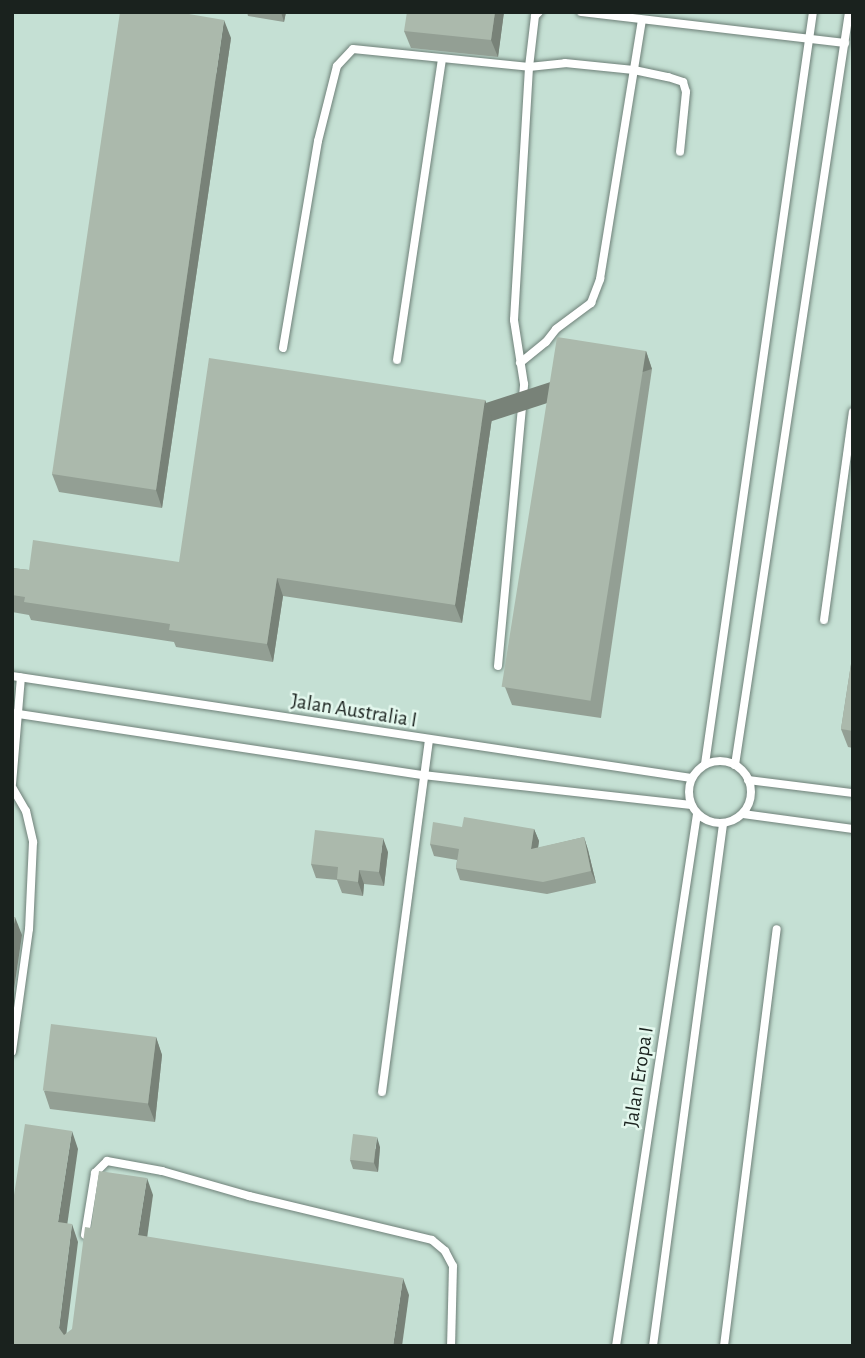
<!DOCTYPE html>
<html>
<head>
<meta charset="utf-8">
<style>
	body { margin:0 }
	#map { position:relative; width:865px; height:1358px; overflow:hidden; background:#d6eae1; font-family:"Alegreya Sans",sans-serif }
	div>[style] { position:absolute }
	.built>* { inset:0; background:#c5e0d4; transform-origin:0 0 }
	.roads { filter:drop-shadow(0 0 2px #6e8078) drop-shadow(0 0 2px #6e8078) }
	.service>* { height:8px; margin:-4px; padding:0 4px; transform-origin:4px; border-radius:4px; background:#fff }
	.service>.ring { margin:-4px; padding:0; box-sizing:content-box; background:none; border:8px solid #fff; border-radius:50% }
	.wall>* { inset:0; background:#939f94 }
	.shaded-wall>* { inset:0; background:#788278; transform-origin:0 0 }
	.building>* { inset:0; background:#abb9ac; transform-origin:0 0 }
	span { translate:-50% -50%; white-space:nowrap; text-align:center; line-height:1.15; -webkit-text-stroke:5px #e4f8ee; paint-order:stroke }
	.street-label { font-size:21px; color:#1a221e }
	.frame { position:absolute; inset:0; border:14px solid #1a221e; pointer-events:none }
</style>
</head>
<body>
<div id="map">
	<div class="built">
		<i style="left:12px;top:12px;width:841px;height:1334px"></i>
	</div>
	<div class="roads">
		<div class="service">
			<i style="left:581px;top:12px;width:266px;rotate:6.7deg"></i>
			<i style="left:283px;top:348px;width:210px;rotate:-80.4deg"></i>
			<i style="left:318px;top:141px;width:77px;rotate:-75.8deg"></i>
			<i style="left:337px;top:66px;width:23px;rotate:-47deg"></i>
			<i style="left:353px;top:49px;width:177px;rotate:5.8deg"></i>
			<i style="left:529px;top:67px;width:36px;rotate:-6deg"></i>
			<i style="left:565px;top:63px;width:69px;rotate:5.8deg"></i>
			<i style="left:634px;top:70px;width:35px;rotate:12deg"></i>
			<i style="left:668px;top:77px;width:16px;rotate:18deg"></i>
			<i style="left:683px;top:82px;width:10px;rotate:73deg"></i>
			<i style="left:686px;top:92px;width:60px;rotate:95.7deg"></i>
			<i style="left:397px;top:360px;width:304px;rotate:-81.5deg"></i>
			<i style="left:520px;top:363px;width:33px;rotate:-39deg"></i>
			<i style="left:546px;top:342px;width:16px;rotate:-52deg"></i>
			<i style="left:556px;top:329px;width:44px;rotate:-36.6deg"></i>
			<i style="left:591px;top:303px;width:26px;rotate:-69deg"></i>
			<i style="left:600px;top:279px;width:262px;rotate:-80.8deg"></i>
			<i style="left:824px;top:620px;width:210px;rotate:-82.1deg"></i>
			<i style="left:498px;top:666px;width:283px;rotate:-84.7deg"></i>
			<i style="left:524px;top:384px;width:65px;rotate:-98.9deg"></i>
			<i style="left:514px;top:320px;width:253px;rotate:-86.6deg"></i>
			<i style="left:529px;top:67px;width:51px;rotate:-83.3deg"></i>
			<i style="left:535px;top:16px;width:6px;rotate:-45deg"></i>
			<i style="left:12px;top:676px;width:687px;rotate:8.54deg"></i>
			<i style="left:12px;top:713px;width:416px;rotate:8.6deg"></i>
			<i style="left:423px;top:775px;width:270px;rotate:6.4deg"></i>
			<i class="ring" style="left:689px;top:761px;width:54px;height:54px"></i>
			<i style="left:705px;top:764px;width:760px;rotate:-81.83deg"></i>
			<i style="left:735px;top:765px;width:762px;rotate:-81.39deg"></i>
			<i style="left:748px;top:780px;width:106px;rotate:7.1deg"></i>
			<i style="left:12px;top:784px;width:107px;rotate:-85.2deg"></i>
			<i style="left:12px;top:787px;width:28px;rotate:60deg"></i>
			<i style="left:26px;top:811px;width:32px;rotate:77deg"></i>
			<i style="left:33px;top:842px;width:87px;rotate:92.6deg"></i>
			<i style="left:29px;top:929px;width:124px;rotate:97.9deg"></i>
			<i style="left:743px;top:814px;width:111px;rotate:7.8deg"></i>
			<i style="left:382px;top:1092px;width:355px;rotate:-82.4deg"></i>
			<i style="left:85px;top:1235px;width:63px;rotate:-80.8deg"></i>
			<i style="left:95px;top:1173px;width:17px;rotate:-45deg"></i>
			<i style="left:107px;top:1161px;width:56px;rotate:10.3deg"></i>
			<i style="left:162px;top:1171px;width:91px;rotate:16deg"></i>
			<i style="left:249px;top:1196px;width:188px;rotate:13.5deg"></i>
			<i style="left:432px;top:1240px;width:17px;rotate:40deg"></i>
			<i style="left:445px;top:1251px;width:17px;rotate:62deg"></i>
			<i style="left:453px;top:1266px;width:80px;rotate:91.4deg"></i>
			<i style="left:616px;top:1346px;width:538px;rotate:-81.34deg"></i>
			<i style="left:653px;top:1346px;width:527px;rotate:-82.36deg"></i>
			<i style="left:724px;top:1346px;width:420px;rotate:-82.8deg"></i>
		</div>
	</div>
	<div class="wall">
		<i style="clip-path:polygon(247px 12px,286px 12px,284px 22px,248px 16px)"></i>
		<i style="clip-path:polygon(504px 12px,498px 57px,411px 48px,404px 31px)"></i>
		<i style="clip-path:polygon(231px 38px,162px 508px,59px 492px,52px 474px)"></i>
		<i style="clip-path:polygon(646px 351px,652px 369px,601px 718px,512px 705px,505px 687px)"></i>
		<i style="clip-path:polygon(485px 400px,492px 418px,462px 623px,283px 596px,273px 662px,176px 647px,174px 642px,31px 620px,29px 615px,12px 612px,12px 568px,29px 570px,179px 562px)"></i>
		<i style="clip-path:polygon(853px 651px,853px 748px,848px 747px,841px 729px)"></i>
		<i style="clip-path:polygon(462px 827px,534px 829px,539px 841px,538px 848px,584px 837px,588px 850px,596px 883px,547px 894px,460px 880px,456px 868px,457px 860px,434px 856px,430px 844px)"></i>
		<i style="clip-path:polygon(388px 852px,384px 886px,364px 884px,363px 896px,342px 893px,337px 880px,316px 878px,311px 864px)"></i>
		<i style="clip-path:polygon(156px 1037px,162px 1055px,155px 1122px,50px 1109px,44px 1091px)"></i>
		<i style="clip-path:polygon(380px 1147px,378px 1172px,353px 1169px,350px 1160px)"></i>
	</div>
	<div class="shaded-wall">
		<i style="clip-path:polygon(281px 12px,286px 12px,284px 22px)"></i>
		<i style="clip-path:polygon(495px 12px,504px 12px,498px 57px,491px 40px)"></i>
		<i style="clip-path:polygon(224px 20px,231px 38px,162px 508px,156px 490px)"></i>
		<i style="left:646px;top:351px;width:19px;height:353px;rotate:72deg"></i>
		<i style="clip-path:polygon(485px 400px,492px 418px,462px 623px,455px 605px)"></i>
		<i style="clip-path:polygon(277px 578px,283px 596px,273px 662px,267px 644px)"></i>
		<i style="clip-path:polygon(534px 829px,539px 841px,536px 861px,531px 849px)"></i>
		<i style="clip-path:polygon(584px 837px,588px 850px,596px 883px,591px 871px)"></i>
		<i style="clip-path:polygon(383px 838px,388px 852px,384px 886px,379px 872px)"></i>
		<i style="clip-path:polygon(359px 870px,364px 884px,363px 896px,358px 882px)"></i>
		<i style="clip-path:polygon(15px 917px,22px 935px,12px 1003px,12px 937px)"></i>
		<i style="clip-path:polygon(156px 1037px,162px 1055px,155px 1122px,148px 1104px)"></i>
		<i style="clip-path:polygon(72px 1131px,78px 1149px,65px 1240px,58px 1222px)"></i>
		<i style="clip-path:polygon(377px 1137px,380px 1147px,378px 1172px,374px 1163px)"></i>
		<i style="clip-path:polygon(147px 1178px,153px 1195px,145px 1253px,138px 1235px)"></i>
		<i style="clip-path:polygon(72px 1224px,78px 1242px,65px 1345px,59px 1328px)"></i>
		<i style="clip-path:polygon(403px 1278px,409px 1295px,402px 1346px,393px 1346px)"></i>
	</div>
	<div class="building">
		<i style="clip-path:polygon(120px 12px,177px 12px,224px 20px,156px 490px,52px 474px)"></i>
		<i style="clip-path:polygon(407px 12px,495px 12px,491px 40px,404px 31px)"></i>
		<i style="left:557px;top:337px;width:90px;height:354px;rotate:9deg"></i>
		<i style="clip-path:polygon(209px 358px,485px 400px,455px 605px,277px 578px,267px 644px,169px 630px,170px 624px,24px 602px,25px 597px,12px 595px,12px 568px,29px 570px,33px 540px,179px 562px)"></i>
		<i style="clip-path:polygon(853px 651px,853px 731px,841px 729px)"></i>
		<i style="clip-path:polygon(464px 817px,534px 829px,531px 849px,584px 837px,591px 871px,543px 882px,456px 868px,459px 849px,430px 844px,433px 822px,462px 827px)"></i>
		<i style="clip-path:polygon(315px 830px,383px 838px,379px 872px,359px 870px,358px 882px,337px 879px,338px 867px,311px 864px)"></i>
		<i style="clip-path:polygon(12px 917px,15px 917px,12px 937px)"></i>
		<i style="left:51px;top:1024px;width:106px;height:67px;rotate:7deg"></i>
		<i style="clip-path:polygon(25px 1124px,72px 1131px,58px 1222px,72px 1224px,59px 1328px,64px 1335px,72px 1329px,85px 1227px,91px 1228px,99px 1171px,147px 1178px,138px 1235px,403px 1278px,393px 1346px,12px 1346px,12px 1208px)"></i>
		<i style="left:353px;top:1134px;width:24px;height:26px;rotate:7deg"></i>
	</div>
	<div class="street-label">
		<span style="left:354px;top:711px;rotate:9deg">Jalan Australia I</span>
		<span style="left:639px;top:1077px;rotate:-81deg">Jalan Eropa I</span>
	</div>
	<div class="frame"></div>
</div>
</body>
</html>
